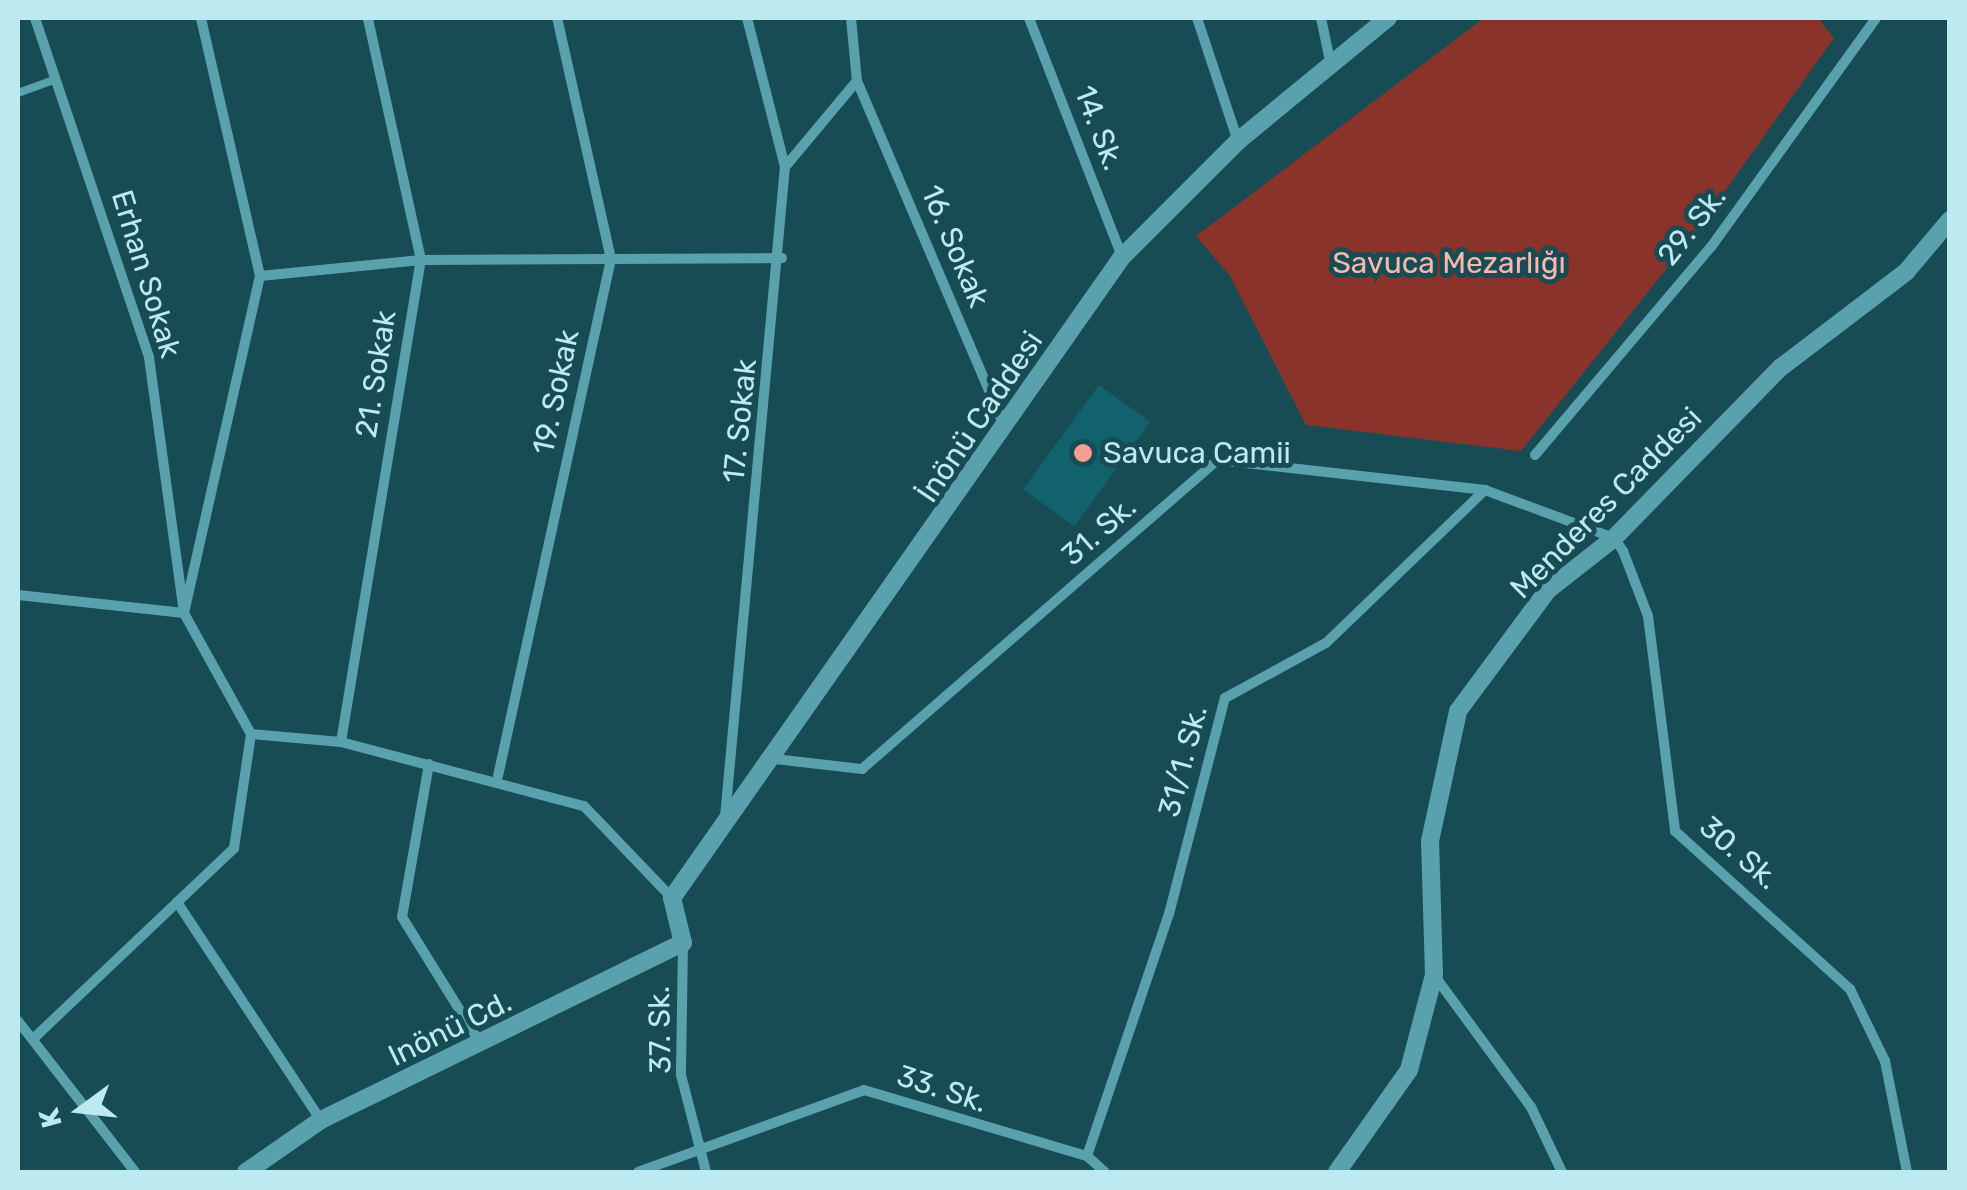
<!DOCTYPE html>
<html>
<head>
<meta charset="utf-8">
<style>
	body { margin:0 }
	#map { position:relative; width:1967px; height:1190px; overflow:hidden; background:#184c54; font-family:Rubik,sans-serif }
	div>[style] { position:absolute }
	.green>* { inset:0; background:#8a332a }
	.building>* { inset:0; background:#11626d; transform-origin:0 0 }
	.service>* { height:8px; margin:-4px; padding:0 4px; transform-origin:4px; border-radius:4px; background:#58a1ad }
	.minor>* { height:10px; margin:-5px; padding:0 5px; transform-origin:5px; border-radius:5px; background:#58a1ad }
	.tertiary>* { height:18px; margin:-9px; padding:0 9px; transform-origin:9px; border-radius:9px; background:#58a1ad }
	.dots>* { width:28px; height:28px; translate:-50% -50%; box-sizing:border-box; border:5px solid #184c54; border-radius:50% }
	span { translate:-50% -50%; white-space:nowrap; text-align:center; line-height:1.15; -webkit-text-stroke:10px #184c54; paint-order:stroke }
	.street-label { font-size:30px; color:#bde9f0 }
	.park-label { font-size:30px; color:#f9b7ad }
	.poi-label { font-size:30px; color:#bde9f0 }
	.left { translate:0 -50%; text-align:left }
	.frame { position:absolute; inset:0; border:20px solid #bde9f0; pointer-events:none }
	.north { position:absolute; left:30px; top:1060px; width:100px; height:100px; -webkit-text-stroke:8px #184c54; paint-order:stroke; rotate:255deg; font-size:28px; font-weight:700; line-height:40px; text-align:center; color:#bde9f0 }
	.north::after { content:''; display:block; margin:auto; width:35px; height:45px; background:#bde9f0; clip-path:polygon(50% 0,100% 100%,50% 72%,0 100%) }
</style>
</head>
<body>
<div id="map">
	<div class="green">
		<i style="clip-path:polygon(1484px 18px,1818px 18px,1834px 38px,1695px 233px,1521px 451px,1306px 425px,1230px 276px,1196px 236px)"></i>
	</div>
	<div class="building">
		<i style="left:1099px;top:385px;width:63px;height:129px;rotate:36deg"></i>
	</div>
	<div class="service">
		<i style="left:18px;top:93px;width:40px;rotate:-20.2deg"></i>
	</div>
	<div class="minor">
		<i style="left:851px;top:18px;width:63px;rotate:84.6deg"></i>
		<i style="left:857px;top:81px;width:374px;rotate:66.9deg"></i>
		<i style="left:1029px;top:18px;width:256px;rotate:68.7deg"></i>
		<i style="left:1197px;top:18px;width:130px;rotate:71.6deg"></i>
		<i style="left:1321px;top:18px;width:44px;rotate:78.2deg"></i>
		<i style="left:785px;top:167px;width:112px;rotate:-50.1deg"></i>
		<i style="left:260px;top:276px;width:162px;rotate:-5.7deg"></i>
		<i style="left:421px;top:260px;width:361px;rotate:-0.3deg"></i>
		<i style="left:1535px;top:455px;width:272px;rotate:-49.8deg"></i>
		<i style="left:1711px;top:247px;width:282px;rotate:-54.2deg"></i>
		<i style="left:18px;top:595px;width:167px;rotate:6.2deg"></i>
		<i style="left:184px;top:613px;width:345px;rotate:-77.3deg"></i>
		<i style="left:260px;top:276px;width:265px;rotate:-102.9deg"></i>
		<i style="left:251px;top:734px;width:90px;rotate:5.1deg"></i>
		<i style="left:341px;top:742px;width:251px;rotate:14.8deg"></i>
		<i style="left:584px;top:806px;width:127px;rotate:46.3deg"></i>
		<i style="left:341px;top:742px;width:489px;rotate:-80.6deg"></i>
		<i style="left:421px;top:260px;width:248px;rotate:-102.4deg"></i>
		<i style="left:775px;top:759px;width:88px;rotate:6.6deg"></i>
		<i style="left:862px;top:769px;width:471px;rotate:-41deg"></i>
		<i style="left:1218px;top:460px;width:269px;rotate:6.4deg"></i>
		<i style="left:1485px;top:490px;width:138px;rotate:20.4deg"></i>
		<i style="left:1614px;top:538px;width:16px;rotate:55deg"></i>
		<i style="left:1623px;top:551px;width:70px;rotate:69deg"></i>
		<i style="left:1648px;top:616px;width:217px;rotate:82.8deg"></i>
		<i style="left:1675px;top:831px;width:236px;rotate:42.1deg"></i>
		<i style="left:1850px;top:989px;width:80px;rotate:64.1deg"></i>
		<i style="left:1885px;top:1061px;width:113px;rotate:78.8deg"></i>
		<i style="left:429px;top:764px;width:155px;rotate:100deg"></i>
		<i style="left:402px;top:917px;width:148px;rotate:58.2deg"></i>
		<i style="left:498px;top:776px;width:529px;rotate:-77.67deg"></i>
		<i style="left:611px;top:259px;width:247px;rotate:-102.6deg"></i>
		<i style="left:725px;top:817px;width:653px;rotate:-84.73deg"></i>
		<i style="left:785px;top:167px;width:154px;rotate:-104.3deg"></i>
		<i style="left:177px;top:902px;width:261px;rotate:56.6deg"></i>
		<i style="left:683px;top:943px;width:132px;rotate:90.9deg"></i>
		<i style="left:681px;top:1075px;width:100px;rotate:75.5deg"></i>
		<i style="left:1434px;top:975px;width:164px;rotate:53.7deg"></i>
		<i style="left:1531px;top:1107px;width:72px;rotate:64.5deg"></i>
		<i style="left:18px;top:1021px;width:191px;rotate:52.2deg"></i>
		<i style="left:34px;top:1038px;width:276px;rotate:-43.5deg"></i>
		<i style="left:234px;top:848px;width:115px;rotate:-81.5deg"></i>
		<i style="left:251px;top:734px;width:138px;rotate:-119deg"></i>
		<i style="left:184px;top:613px;width:258px;rotate:-97.8deg"></i>
		<i style="left:149px;top:357px;width:358px;rotate:-108.6deg"></i>
		<i style="left:1087px;top:1156px;width:256px;rotate:-71.3deg"></i>
		<i style="left:1169px;top:914px;width:223px;rotate:-75.5deg"></i>
		<i style="left:1225px;top:698px;width:115px;rotate:-28.6deg"></i>
		<i style="left:1326px;top:643px;width:221px;rotate:-43.9deg"></i>
		<i style="left:638px;top:1172px;width:240px;rotate:-19.9deg"></i>
		<i style="left:864px;top:1090px;width:233px;rotate:16.5deg"></i>
		<i style="left:1087px;top:1156px;width:24px;rotate:42deg"></i>
	</div>
	<div class="tertiary">
		<i style="left:246px;top:1172px;width:91px;rotate:-34.7deg"></i>
		<i style="left:321px;top:1120px;width:403px;rotate:-26.1deg"></i>
		<i style="left:683px;top:943px;width:46px;rotate:-103.7deg"></i>
		<i style="left:672px;top:898px;width:783px;rotate:-54.93deg"></i>
		<i style="left:1122px;top:257px;width:164px;rotate:-45deg"></i>
		<i style="left:1238px;top:141px;width:194px;rotate:-39.4deg"></i>
		<i style="left:1337px;top:1172px;width:125px;rotate:-54.8deg"></i>
		<i style="left:1409px;top:1070px;width:98px;rotate:-75.3deg"></i>
		<i style="left:1434px;top:975px;width:134px;rotate:-91.7deg"></i>
		<i style="left:1430px;top:841px;width:133px;rotate:-77.8deg"></i>
		<i style="left:1458px;top:711px;width:151px;rotate:-53.4deg"></i>
		<i style="left:1548px;top:590px;width:84px;rotate:-38.2deg"></i>
		<i style="left:1614px;top:538px;width:238px;rotate:-45.7deg"></i>
		<i style="left:1780px;top:368px;width:158px;rotate:-37.3deg"></i>
		<i style="left:1906px;top:272px;width:68px;rotate:-49.8deg"></i>
	</div>
	<div class="dots">
		<i style="left:1083px;top:453px;background:#f59d90"></i>
	</div>
	<div class="street-label">
		<span style="left:1099px;top:128px;rotate:69deg">14. Sk.</span>
		<span style="left:1692px;top:226px;rotate:-52deg">29. Sk.</span>
		<span style="left:955px;top:246px;rotate:67deg">16. Sokak</span>
		<span style="left:146px;top:274px;rotate:73deg">Erhan Sokak</span>
		<span style="left:376px;top:374px;rotate:-81deg">21. Sokak</span>
		<span style="left:556px;top:392px;rotate:-78deg">19. Sokak</span>
		<span style="left:980px;top:417px;rotate:-56deg">İnönü Caddesi</span>
		<span style="left:740px;top:421px;rotate:-84deg">17. Sokak</span>
		<span style="left:1606px;top:503px;rotate:-45deg">Menderes Caddesi</span>
		<span style="left:1099px;top:531px;rotate:-41deg">31. Sk.</span>
		<span style="left:1183px;top:761px;rotate:-75deg">31/1. Sk.</span>
		<span style="left:1739px;top:853px;rotate:41deg">30. Sk.</span>
		<span style="left:450px;top:1029px;rotate:-26deg">Inönü Cd.</span>
		<span style="left:660px;top:1030px;rotate:-91deg">37. Sk.</span>
		<span style="left:942px;top:1089px;rotate:18deg">33. Sk.</span>
	</div>
	<div class="park-label">
		<span style="left:1449px;top:263px">Savuca Mezarlığı</span>
	</div>
	<div class="poi-label">
		<span class="left" style="left:1103px;top:453px">Savuca Camii</span>
	</div>
	<div class="frame"></div>
	<div class="north">K</div>
</div>
</body>
</html>
